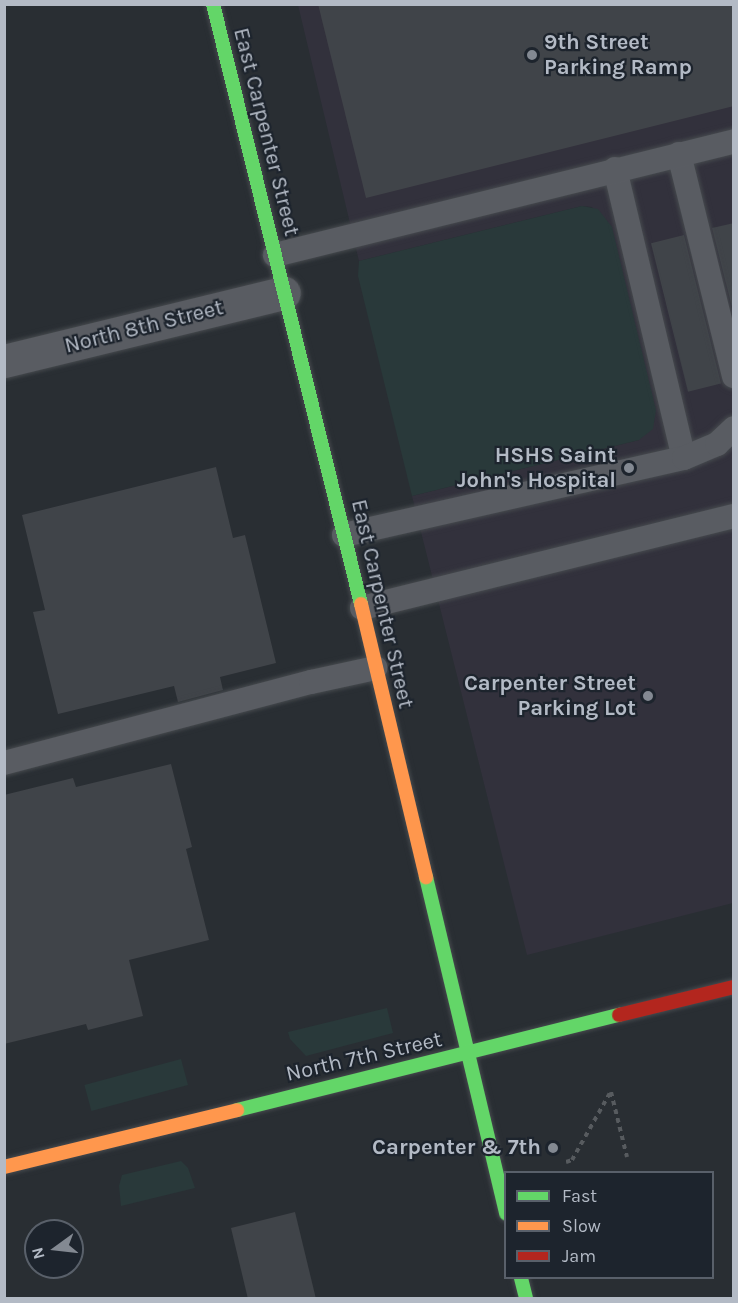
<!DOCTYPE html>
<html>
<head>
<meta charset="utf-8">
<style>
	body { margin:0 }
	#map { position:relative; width:738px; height:1303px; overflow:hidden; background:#292e33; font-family:Karla,sans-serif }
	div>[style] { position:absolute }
	.medical>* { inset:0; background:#32313c }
	.green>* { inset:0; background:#29393a; transform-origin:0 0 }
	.building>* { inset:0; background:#404449; transform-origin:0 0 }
	.path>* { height:4px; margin-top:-2px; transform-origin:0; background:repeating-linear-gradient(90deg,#575b5f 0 4.5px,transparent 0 9px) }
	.roads { filter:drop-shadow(0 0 2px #464a4e) drop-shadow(0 0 2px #464a4e) }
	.lane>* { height:24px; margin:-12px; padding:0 12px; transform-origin:12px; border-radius:12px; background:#595c62 }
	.street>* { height:33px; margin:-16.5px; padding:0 16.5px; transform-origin:16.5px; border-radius:16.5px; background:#595c62 }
	.fast>* { height:14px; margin:-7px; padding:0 7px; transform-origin:7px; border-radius:7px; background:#63d668 }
	.slow>* { height:14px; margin:-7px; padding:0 7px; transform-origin:7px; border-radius:7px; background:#ff974d }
	.jam>* { height:14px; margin:-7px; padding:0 7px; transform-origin:7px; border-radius:7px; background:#b3261e }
	.dots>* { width:16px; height:16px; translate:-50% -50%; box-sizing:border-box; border:3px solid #1d242d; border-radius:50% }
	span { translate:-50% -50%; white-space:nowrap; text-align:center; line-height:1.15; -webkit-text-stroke:4.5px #1d242d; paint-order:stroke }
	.poi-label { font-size:22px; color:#b3bac5; font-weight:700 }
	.left { translate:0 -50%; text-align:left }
	.right { translate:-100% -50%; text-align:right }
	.street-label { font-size:22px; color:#b3bac5 }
	.frame { position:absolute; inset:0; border:6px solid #b3bac5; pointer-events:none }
	.legend { position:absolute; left:504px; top:1171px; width:210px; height:108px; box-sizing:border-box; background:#1d242d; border:2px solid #59606a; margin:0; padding:8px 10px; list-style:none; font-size:18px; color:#b3bac5 }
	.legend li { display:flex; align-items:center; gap:12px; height:30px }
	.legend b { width:30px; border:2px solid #59606a }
	.north { position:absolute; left:24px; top:1219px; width:60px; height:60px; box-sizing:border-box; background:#1d242d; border:2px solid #59606a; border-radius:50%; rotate:255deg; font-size:16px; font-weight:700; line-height:24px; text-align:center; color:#b3bac5 }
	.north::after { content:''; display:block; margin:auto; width:21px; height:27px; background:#838992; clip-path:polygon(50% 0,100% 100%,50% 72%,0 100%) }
</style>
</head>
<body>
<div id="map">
	<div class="medical">
		<i style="clip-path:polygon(298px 5px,733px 5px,733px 903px,527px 955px,412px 496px,639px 440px,592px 207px,582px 206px,359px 261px)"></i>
	</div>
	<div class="green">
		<i style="clip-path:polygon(582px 206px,598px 209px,612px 227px,656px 410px,653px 429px,639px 440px,412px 496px,358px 276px,359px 261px)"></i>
		<i style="clip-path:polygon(387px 1008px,393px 1033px,306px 1056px,290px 1039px,288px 1032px)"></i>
		<i style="left:181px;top:1059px;width:27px;height:100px;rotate:75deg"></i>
		<i style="clip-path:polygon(181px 1161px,188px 1168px,195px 1188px,121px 1206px,119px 1186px,122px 1175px)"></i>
	</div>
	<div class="building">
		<i style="clip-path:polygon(318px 4px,734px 4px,734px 106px,366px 198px)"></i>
		<i style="clip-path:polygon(734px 223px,734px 315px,712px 228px)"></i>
		<i style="left:684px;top:235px;width:153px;height:34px;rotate:76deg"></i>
		<i style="clip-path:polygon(216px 467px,233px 538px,245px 535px,276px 663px,220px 677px,223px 690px,178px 702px,174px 686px,58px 714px,33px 612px,45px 610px,22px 515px)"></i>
		<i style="clip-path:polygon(171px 764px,192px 847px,186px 849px,209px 940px,129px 960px,143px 1016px,88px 1030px,86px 1024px,4px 1044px,4px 795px,73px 778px,76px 787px)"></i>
		<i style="clip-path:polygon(295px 1212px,316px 1299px,248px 1299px,231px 1228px)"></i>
	</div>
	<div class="path">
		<i style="left:611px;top:1092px;width:67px;rotate:76.2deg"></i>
		<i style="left:566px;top:1162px;width:6px;rotate:-18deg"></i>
		<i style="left:572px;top:1160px;width:79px;rotate:-60.5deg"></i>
	</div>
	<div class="roads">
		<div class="lane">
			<i style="left:679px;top:154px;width:229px;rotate:76.1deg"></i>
			<i style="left:615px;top:169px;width:297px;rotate:76.6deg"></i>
			<i style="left:275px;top:255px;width:473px;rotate:-13.9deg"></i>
			<i style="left:344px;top:535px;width:349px;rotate:-12.8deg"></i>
			<i style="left:684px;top:458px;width:36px;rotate:-23deg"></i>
			<i style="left:717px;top:444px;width:23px;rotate:-43deg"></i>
			<i style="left:362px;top:608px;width:383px;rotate:-13.9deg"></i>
			<i style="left:4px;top:763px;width:318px;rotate:-14.8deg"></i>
			<i style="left:311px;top:682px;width:66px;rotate:-12.3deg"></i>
		</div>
		<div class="street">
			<i style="left:4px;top:361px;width:288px;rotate:-13.7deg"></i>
		</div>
		<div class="fast">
			<i style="left:213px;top:4px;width:618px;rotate:76.14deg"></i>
			<i style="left:426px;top:877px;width:346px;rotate:76.6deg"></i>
			<i style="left:237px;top:1110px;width:394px;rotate:-14deg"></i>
			<i style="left:521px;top:1278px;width:21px;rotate:76deg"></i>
		</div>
		<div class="slow">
			<i style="left:361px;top:604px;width:281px;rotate:76.6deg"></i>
			<i style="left:4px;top:1167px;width:240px;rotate:-13.7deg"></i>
		</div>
		<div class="jam">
			<i style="left:619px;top:1015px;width:118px;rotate:-13.7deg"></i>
		</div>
	</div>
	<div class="dots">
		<i style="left:532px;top:55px;background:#838992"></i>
		<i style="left:629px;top:468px;background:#838992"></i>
		<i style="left:648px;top:696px;background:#838992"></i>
		<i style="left:553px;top:1148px;background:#838992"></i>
	</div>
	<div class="poi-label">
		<span class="left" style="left:544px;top:55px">9th Street<br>Parking Ramp</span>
		<span class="right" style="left:616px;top:468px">HSHS Saint<br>John's Hospital</span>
		<span class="right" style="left:636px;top:696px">Carpenter Street<br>Parking Lot</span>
		<span class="right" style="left:541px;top:1148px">Carpenter &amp; 7th</span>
	</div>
	<div class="street-label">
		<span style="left:266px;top:132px;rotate:76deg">East Carpenter Street</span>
		<span style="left:144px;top:327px;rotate:-14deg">North 8th Street</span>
		<span style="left:382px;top:604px;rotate:77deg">East Carpenter Street</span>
		<span style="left:364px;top:1057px;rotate:-13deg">North 7th Street</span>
	</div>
	<div class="frame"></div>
	<ul class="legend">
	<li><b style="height:8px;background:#63d668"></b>Fast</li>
	<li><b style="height:8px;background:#ff974d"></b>Slow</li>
	<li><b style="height:8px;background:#b3261e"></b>Jam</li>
	</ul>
	<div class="north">N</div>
</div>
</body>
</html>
